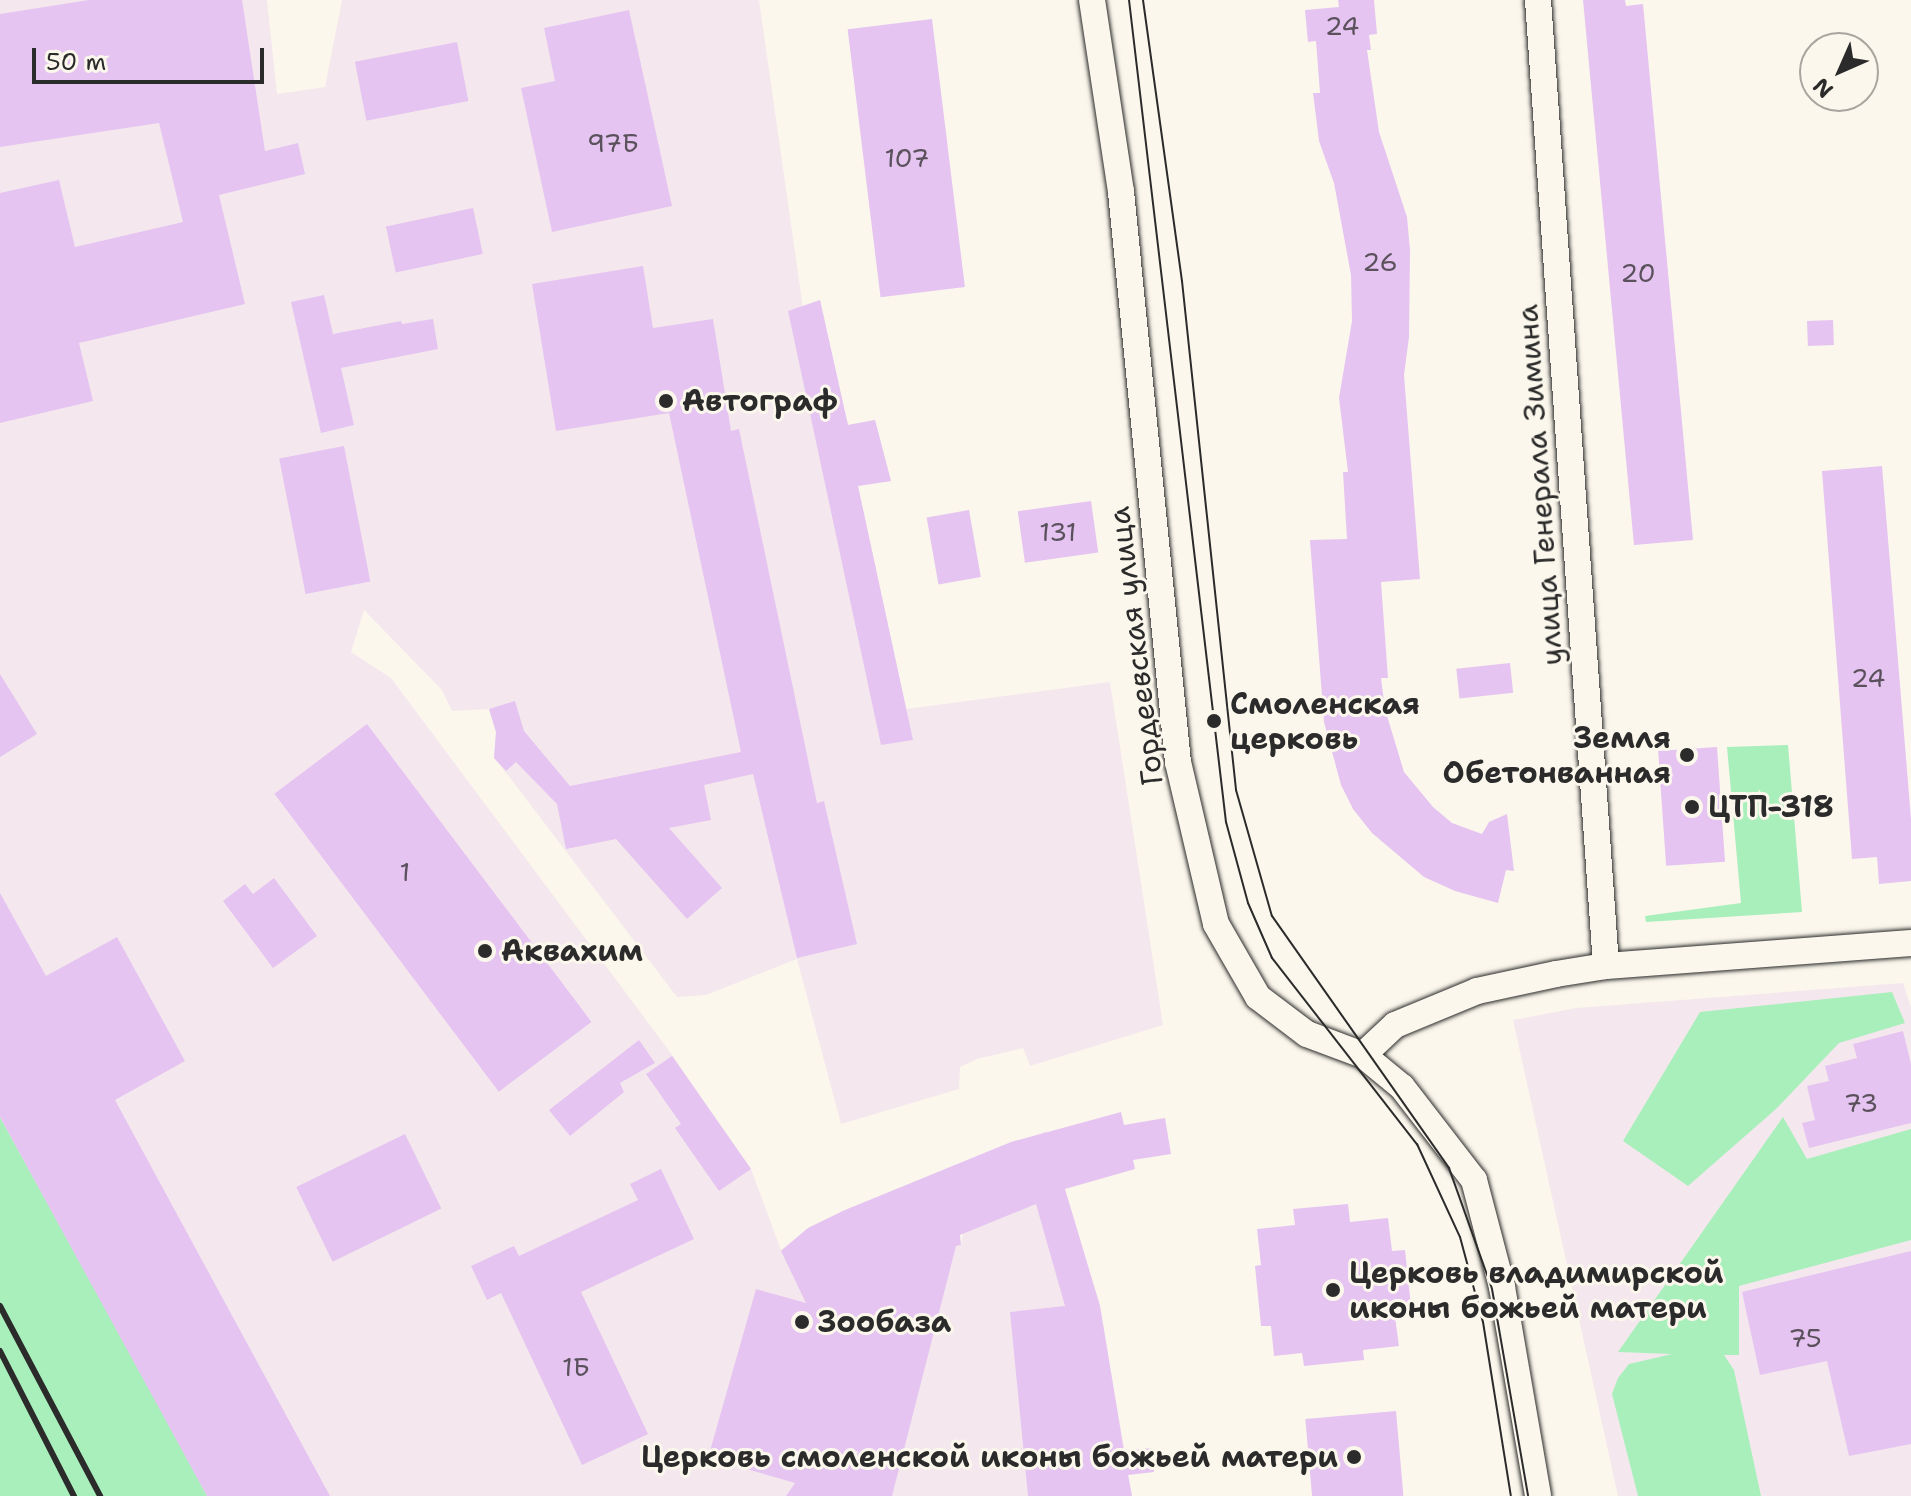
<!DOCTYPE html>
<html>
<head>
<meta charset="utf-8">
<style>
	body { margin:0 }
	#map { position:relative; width:1911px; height:1496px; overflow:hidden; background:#fbf7ec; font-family:"Shantell Sans",sans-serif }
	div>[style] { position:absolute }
	.built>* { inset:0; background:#f4e8ee }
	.green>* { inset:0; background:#a9efbb }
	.building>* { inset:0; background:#e5c4f1; transform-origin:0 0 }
	.roads { filter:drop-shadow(0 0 2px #2b2b2b) drop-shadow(0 0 2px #2b2b2b) }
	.street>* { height:26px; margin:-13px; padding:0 13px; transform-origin:13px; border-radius:13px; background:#fbf7ec }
	.tram>* { height:2px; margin:-1px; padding:0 1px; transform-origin:1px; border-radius:1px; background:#2b2b2b }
	.rail>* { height:6px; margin:-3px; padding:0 3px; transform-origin:3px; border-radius:3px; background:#2b2b2b }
	.dots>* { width:22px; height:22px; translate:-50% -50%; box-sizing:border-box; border:4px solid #fbf7ec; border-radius:50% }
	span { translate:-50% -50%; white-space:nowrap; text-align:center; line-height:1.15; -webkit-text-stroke:6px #fbf7ec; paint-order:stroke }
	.number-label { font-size:26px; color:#5a515c }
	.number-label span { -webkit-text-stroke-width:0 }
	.poi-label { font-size:30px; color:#2b2b2b; font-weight:700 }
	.left { translate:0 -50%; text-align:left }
	.right { translate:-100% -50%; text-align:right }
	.street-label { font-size:30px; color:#2b2b2b }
	.north { position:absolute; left:1799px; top:32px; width:80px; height:80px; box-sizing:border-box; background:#fbf7ec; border:2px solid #a8a59f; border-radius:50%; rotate:225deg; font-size:22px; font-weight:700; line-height:32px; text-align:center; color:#2b2b2b }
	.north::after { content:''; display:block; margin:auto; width:28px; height:36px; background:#2b2b2b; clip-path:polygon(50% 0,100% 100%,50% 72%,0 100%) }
	.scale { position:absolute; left:32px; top:48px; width:232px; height:36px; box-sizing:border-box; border:4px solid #2b2b2b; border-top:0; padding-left:10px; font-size:24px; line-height:28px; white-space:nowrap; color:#2b2b2b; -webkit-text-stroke:6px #fbf7ec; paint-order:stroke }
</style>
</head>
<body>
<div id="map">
	<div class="built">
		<i style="clip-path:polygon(0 0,267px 0,277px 94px,325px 87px,342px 0,759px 0,803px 308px,820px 300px,847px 425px,875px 420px,891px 481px,858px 486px,906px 709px,1110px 682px,1163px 1025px,1030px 1066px,1023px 1048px,977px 1059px,960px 1067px,959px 1089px,841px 1124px,797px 959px,706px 995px,677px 997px,494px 757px,496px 732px,489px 709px,452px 711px,442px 690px,364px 610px,351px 652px,391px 678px,673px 1056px,751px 1169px,781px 1250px,808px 1228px,845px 1210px,855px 1248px,915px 1258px,961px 1245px,976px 1157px,1047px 1131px,1100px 1306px,1132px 1496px,207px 1496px,0 1117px)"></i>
		<i style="clip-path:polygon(1903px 983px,1911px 1007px,1911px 1496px,1618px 1496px,1513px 1020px,1576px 1008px)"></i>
	</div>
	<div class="green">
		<i style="clip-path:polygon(1788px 745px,1802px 912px,1646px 922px,1645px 916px,1741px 903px,1727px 747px)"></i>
		<i style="clip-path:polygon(1892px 992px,1905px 1023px,1839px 1043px,1776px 1109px,1688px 1186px,1623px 1141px,1700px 1012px)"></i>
		<i style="clip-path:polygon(0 1117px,169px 1425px,207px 1496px,0 1496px)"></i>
		<i style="clip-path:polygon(1783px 1117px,1807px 1159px,1911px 1129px,1911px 1240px,1739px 1286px,1739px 1355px,1724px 1355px,1734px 1370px,1761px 1496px,1638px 1496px,1612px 1394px,1618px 1378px,1629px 1364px,1672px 1354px,1618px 1352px)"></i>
	</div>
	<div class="building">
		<i style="clip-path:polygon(89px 0,242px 0,265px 151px,298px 143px,305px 174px,219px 195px,245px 304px,79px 343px,93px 401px,0 423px,0 193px,59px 180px,75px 247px,183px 222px,159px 123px,0 147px,0 14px)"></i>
		<i style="clip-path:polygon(1338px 0,1374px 0,1377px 34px,1369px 35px,1371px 50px,1367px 50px,1379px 132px,1407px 217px,1410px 250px,1409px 337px,1404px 375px,1420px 579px,1381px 582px,1388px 678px,1381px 678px,1385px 709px,1404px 772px,1433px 807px,1452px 823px,1482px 834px,1489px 822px,1507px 814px,1514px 871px,1506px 870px,1498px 903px,1455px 891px,1424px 877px,1372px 833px,1353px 809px,1341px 785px,1324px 722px,1310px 540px,1347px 539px,1343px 472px,1348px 472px,1339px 398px,1352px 321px,1351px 275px,1334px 183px,1319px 141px,1313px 93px,1320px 93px,1316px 41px,1308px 42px,1305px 10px,1339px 7px)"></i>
		<i style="clip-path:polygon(1583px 0,1625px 0,1626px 6px,1643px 4px,1693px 540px,1634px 545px)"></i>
		<i style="clip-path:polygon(629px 10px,672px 206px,552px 232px,521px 88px,555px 81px,544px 28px)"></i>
		<i style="left:932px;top:19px;width:270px;height:85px;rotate:83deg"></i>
		<i style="left:457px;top:42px;width:60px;height:104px;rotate:79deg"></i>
		<i style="left:473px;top:208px;width:47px;height:89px;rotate:78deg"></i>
		<i style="clip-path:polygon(643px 266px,653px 328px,713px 319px,731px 431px,739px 429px,817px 803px,824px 801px,857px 944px,797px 958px,753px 774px,704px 785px,711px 820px,669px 828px,722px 888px,687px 919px,616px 839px,566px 849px,557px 804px,516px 762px,506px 771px,494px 758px,496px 732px,489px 709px,515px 701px,524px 731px,570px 786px,741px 752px,669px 413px,556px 431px,532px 284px)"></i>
		<i style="clip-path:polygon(324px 295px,333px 334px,401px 321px,402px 324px,433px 319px,438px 349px,341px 368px,354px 425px,321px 433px,291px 302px)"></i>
		<i style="clip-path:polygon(820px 300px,848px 425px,875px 420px,891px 481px,858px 486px,913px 740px,881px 745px,788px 311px)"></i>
		<i style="left:1833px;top:320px;width:25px;height:26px;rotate:88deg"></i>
		<i style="left:344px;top:446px;width:138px;height:66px;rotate:79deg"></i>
		<i style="clip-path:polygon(1882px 466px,1911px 819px,1911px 881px,1879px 884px,1877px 857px,1852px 859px,1822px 471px)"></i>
		<i style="left:1091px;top:501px;width:52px;height:74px;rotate:82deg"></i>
		<i style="left:969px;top:510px;width:68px;height:43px;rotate:80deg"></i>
		<i style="left:1510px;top:663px;width:30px;height:54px;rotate:84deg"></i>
		<i style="clip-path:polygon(0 674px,37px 734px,0 757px)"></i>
		<i style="left:367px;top:724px;width:373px;height:116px;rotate:53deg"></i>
		<i style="left:1717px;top:747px;width:115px;height:59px;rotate:86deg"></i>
		<i style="clip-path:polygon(274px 878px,317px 936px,273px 968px,223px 901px,245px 884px,253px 894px)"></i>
		<i style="clip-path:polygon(0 893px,46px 976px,117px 937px,185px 1061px,115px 1100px,330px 1496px,207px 1496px,0 1117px)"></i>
		<i style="clip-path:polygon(1903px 1031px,1911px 1064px,1911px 1123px,1809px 1148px,1802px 1123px,1815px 1120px,1807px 1086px,1829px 1081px,1825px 1066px,1857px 1058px,1853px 1044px)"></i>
		<i style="clip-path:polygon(639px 1040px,655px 1063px,620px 1083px,624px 1092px,570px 1136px,549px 1110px)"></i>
		<i style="clip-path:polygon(672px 1056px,751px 1169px,719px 1191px,675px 1128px,681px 1124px,646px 1074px)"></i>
		<i style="clip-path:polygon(1121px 1112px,1124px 1125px,1165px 1118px,1171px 1154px,1133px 1160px,1135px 1169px,1065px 1189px,1100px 1306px,1124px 1451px,1152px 1448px,1154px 1472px,1128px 1475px,1132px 1496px,1028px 1496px,1010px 1312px,1065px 1306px,1036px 1204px,960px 1235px,961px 1245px,956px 1246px,892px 1496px,786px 1496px,795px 1483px,708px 1458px,756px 1289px,806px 1303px,781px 1251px,808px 1228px,845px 1210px,1011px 1142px)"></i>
		<i style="left:405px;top:1134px;width:83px;height:121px;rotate:64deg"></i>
		<i style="clip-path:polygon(661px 1169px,694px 1239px,581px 1292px,648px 1434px,582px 1465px,501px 1293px,487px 1300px,471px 1266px,514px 1246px,519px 1256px,638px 1200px,630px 1184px)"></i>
		<i style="clip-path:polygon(1348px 1204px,1350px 1222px,1388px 1218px,1392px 1251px,1405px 1250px,1412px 1315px,1395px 1317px,1399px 1346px,1363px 1350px,1364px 1360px,1304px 1366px,1302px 1353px,1274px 1356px,1271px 1326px,1261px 1326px,1255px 1266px,1261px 1265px,1257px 1229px,1295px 1225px,1293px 1209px)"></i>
		<i style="clip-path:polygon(1911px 1251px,1911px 1444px,1849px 1456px,1827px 1361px,1760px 1375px,1742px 1292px)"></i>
		<i style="left:1396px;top:1411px;width:85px;height:91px;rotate:85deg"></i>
	</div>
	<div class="roads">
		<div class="street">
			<i style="left:1092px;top:0;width:194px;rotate:81.4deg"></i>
			<i style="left:1121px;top:192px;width:573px;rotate:84.29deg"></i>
			<i style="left:1178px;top:762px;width:166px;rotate:76.8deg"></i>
			<i style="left:1216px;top:924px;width:84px;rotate:60.1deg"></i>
			<i style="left:1258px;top:997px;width:61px;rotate:37.1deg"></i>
			<i style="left:1307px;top:1034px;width:60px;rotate:20.6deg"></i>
			<i style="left:1363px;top:1055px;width:50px;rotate:39.4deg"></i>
			<i style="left:1402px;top:1087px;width:118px;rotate:52.3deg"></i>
			<i style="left:1474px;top:1180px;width:111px;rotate:75.3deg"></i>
			<i style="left:1502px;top:1287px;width:212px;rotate:80.2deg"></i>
			<i style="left:1538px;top:0;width:968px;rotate:85.97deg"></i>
			<i style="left:1363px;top:1055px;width:44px;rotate:-43.2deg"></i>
			<i style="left:1395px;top:1025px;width:89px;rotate:-22.5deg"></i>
			<i style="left:1477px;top:991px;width:81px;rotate:-12.1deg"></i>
			<i style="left:1556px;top:974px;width:51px;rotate:-9.1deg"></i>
			<i style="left:1606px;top:966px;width:306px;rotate:-4.3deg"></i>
		</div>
	</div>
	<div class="tram">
		<i style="left:1129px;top:0;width:828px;rotate:83.27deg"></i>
		<i style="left:1226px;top:822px;width:84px;rotate:74.8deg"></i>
		<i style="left:1248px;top:903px;width:60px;rotate:66.4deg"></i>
		<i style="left:1272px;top:958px;width:236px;rotate:52.1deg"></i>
		<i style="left:1417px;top:1144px;width:102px;rotate:65.2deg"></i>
		<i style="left:1460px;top:1237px;width:88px;rotate:74.9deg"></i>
		<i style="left:1483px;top:1322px;width:176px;rotate:80.9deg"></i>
		<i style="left:1143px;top:0;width:284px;rotate:82.1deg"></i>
		<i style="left:1182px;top:281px;width:512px;rotate:83.94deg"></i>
		<i style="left:1236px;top:790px;width:131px;rotate:74.1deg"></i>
		<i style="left:1272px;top:916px;width:308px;rotate:54.9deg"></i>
		<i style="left:1449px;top:1168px;width:128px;rotate:70.4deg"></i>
		<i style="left:1492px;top:1289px;width:210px;rotate:80.1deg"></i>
	</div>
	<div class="rail">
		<i style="left:0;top:1306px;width:215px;rotate:62.2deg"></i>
		<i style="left:0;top:1351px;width:163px;rotate:63deg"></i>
	</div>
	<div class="dots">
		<i style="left:666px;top:401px;background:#2b2b2b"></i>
		<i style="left:1214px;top:721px;background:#2b2b2b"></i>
		<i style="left:1687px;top:755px;background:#2b2b2b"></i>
		<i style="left:1692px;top:807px;background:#2b2b2b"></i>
		<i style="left:485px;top:951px;background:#2b2b2b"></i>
		<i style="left:1333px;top:1290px;background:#2b2b2b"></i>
		<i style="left:802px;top:1322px;background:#2b2b2b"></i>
		<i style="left:1354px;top:1457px;background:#2b2b2b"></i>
	</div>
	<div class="number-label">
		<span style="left:1342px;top:26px">24</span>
		<span style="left:613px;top:143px">97Б</span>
		<span style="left:907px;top:158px">107</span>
		<span style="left:1380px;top:262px">26</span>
		<span style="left:1638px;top:273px">20</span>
		<span style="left:1058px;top:532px">131</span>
		<span style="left:1868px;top:678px">24</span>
		<span style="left:405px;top:872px">1</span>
		<span style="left:1861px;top:1103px">73</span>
		<span style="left:1805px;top:1338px">75</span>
		<span style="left:576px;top:1367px">1Б</span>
	</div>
	<div class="poi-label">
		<span class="left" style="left:682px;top:401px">Автограф</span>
		<span class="left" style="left:1230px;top:721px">Смоленская<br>церковь</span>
		<span class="right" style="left:1671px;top:755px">Земля<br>Обетонванная</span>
		<span class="left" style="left:1708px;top:807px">ЦТП-318</span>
		<span class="left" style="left:501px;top:951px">Аквахим</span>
		<span class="left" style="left:1349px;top:1290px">Церковь владимирской<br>иконы божьей матери</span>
		<span class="left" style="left:818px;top:1322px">Зообаза</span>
		<span class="right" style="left:1338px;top:1457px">Церковь смоленской иконы божьей матери</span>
	</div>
	<div class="street-label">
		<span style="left:1540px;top:485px;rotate:-94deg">улица Генерала Зимина</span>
		<span style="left:1136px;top:646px;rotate:-97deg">Гордеевская улица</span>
	</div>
	<div class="north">N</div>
	<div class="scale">50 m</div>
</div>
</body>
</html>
